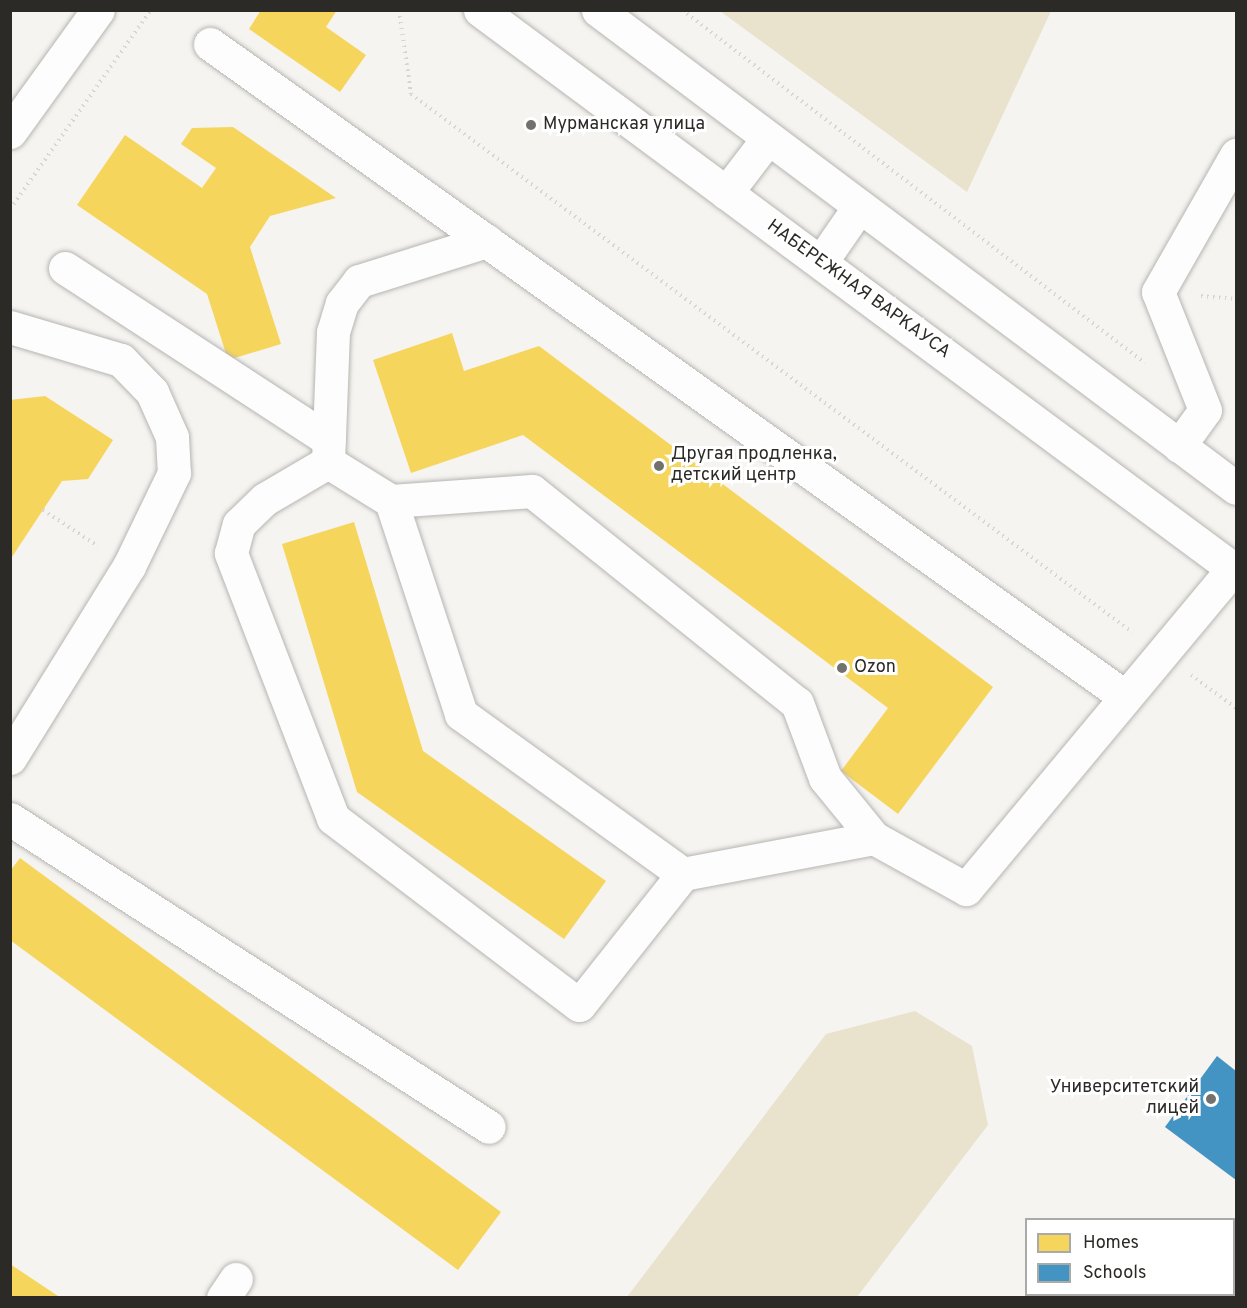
<!DOCTYPE html>
<html>
<head>
<meta charset="utf-8">
<style>
	body { margin:0 }
	#map { position:relative; width:1247px; height:1308px; overflow:hidden; background:#f6f4f0; font-family:Overpass,sans-serif }
	div>[style] { position:absolute }
	.green>* { inset:0; background:#e9e2cd }
	.homes>* { inset:0; background:#f6d55c }
	.schools>* { inset:0; background:#4393c3 }
	.path>* { height:4px; margin-top:-2px; transform-origin:0; background:repeating-linear-gradient(90deg,#d6d5d5 0 1.5px,transparent 0 6px) }
	.roads { filter:drop-shadow(0 0 2px #b6b5b2) drop-shadow(0 0 2px #b6b5b2) }
	.minor>* { height:33px; margin:-16.5px; padding:0 16.5px; transform-origin:16.5px; border-radius:16.5px; background:#fefdfd }
	.major>* { height:33px; margin:-16.5px; padding:0 16.5px; transform-origin:16.5px; border-radius:16.5px; background:#fefdfd }
	.dots>* { width:16px; height:16px; translate:-50% -50%; box-sizing:border-box; border:3px solid #fff; border-radius:50% }
	span { translate:-50% -50%; white-space:nowrap; text-align:center; line-height:1.15; -webkit-text-stroke:6px #fff; paint-order:stroke }
	.poi-label { font-size:18px; color:#2b2a27 }
	.left { translate:0 -50%; text-align:left }
	.right { translate:-100% -50%; text-align:right }
	.street-label { font-size:18px; color:#2b2a27 }
	.frame { position:absolute; inset:0; border:12px solid #2b2a27; pointer-events:none }
	.legend { position:absolute; left:1025px; top:1218px; width:210px; height:78px; box-sizing:border-box; background:#fff; border:2px solid #aaaaa9; margin:0; padding:8px 10px; list-style:none; font-size:18px; color:#2b2a27 }
	.legend li { display:flex; align-items:center; gap:12px; height:30px }
	.legend b { width:30px; border:2px solid #aaaaa9 }
</style>
</head>
<body>
<div id="map">
	<div class="green">
		<i style="clip-path:polygon(720px 11px,1051px 11px,967px 192px)"></i>
		<i style="clip-path:polygon(915px 1011px,972px 1046px,988px 1125px,857px 1297px,627px 1297px,826px 1034px)"></i>
	</div>
	<div class="homes">
		<i style="clip-path:polygon(261px 10px,337px 10px,326px 27px,366px 55px,340px 92px,249px 29px)"></i>
		<i style="clip-path:polygon(233px 127px,336px 198px,270px 216px,250px 247px,281px 344px,228px 360px,207px 294px,77px 205px,125px 135px,202px 188px,216px 168px,181px 144px,192px 128px)"></i>
		<i style="clip-path:polygon(452px 333px,464px 371px,539px 346px,993px 687px,898px 814px,841px 771px,888px 708px,523px 435px,411px 473px,373px 360px)"></i>
		<i style="clip-path:polygon(45px 396px,113px 440px,88px 479px,62px 481px,10px 560px,10px 400px)"></i>
		<i style="clip-path:polygon(354px 522px,423px 751px,606px 881px,564px 939px,357px 792px,282px 544px)"></i>
		<i style="clip-path:polygon(20px 858px,501px 1212px,458px 1270px,10px 940px,10px 871px)"></i>
		<i style="clip-path:polygon(10px 1264px,61px 1298px,10px 1298px)"></i>
	</div>
	<div class="schools">
		<i style="clip-path:polygon(1217px 1056px,1236px 1071px,1236px 1180px,1165px 1127px)"></i>
		<i style="clip-path:polygon(1042px 1294px,1074px 1294px,1078px 1298px,1039px 1298px)"></i>
	</div>
	<div class="path">
		<i style="left:399px;top:10px;width:85px;rotate:81.9deg"></i>
		<i style="left:411px;top:94px;width:900px;rotate:36.73deg"></i>
		<i style="left:682px;top:10px;width:582px;rotate:37.32deg"></i>
		<i style="left:10px;top:209px;width:244px;rotate:-54.7deg"></i>
		<i style="left:1201px;top:296px;width:35px;rotate:5deg"></i>
		<i style="left:43px;top:510px;width:66px;rotate:33.2deg"></i>
		<i style="left:1191px;top:675px;width:56px;rotate:36.3deg"></i>
	</div>
	<div class="roads">
		<div class="minor">
			<i style="left:210px;top:44px;width:1123px;rotate:35.5deg"></i>
			<i style="left:10px;top:132px;width:150px;rotate:-54.2deg"></i>
			<i style="left:65px;top:268px;width:315px;rotate:33.1deg"></i>
			<i style="left:10px;top:327px;width:116px;rotate:16.6deg"></i>
			<i style="left:121px;top:360px;width:45px;rotate:45.9deg"></i>
			<i style="left:152px;top:392px;width:49px;rotate:66deg"></i>
			<i style="left:172px;top:437px;width:36px;rotate:87deg"></i>
			<i style="left:174px;top:473px;width:103px;rotate:115.8deg"></i>
			<i style="left:129px;top:566px;width:226px;rotate:121.8deg"></i>
			<i style="left:1179px;top:446px;width:44px;rotate:-54.2deg"></i>
			<i style="left:1205px;top:410px;width:127px;rotate:-111.7deg"></i>
			<i style="left:1158px;top:292px;width:158px;rotate:-60.3deg"></i>
			<i style="left:328px;top:462px;width:130px;rotate:-87.8deg"></i>
			<i style="left:333px;top:332px;width:30px;rotate:-73deg"></i>
			<i style="left:342px;top:303px;width:28px;rotate:-52deg"></i>
			<i style="left:359px;top:281px;width:134px;rotate:-17.4deg"></i>
			<i style="left:391px;top:501px;width:224px;rotate:71.8deg"></i>
			<i style="left:461px;top:714px;width:274px;rotate:35.8deg"></i>
			<i style="left:683px;top:874px;width:194px;rotate:-10.7deg"></i>
			<i style="left:10px;top:819px;width:569px;rotate:32.74deg"></i>
			<i style="left:683px;top:874px;width:167px;rotate:128.4deg"></i>
			<i style="left:579px;top:1005px;width:309px;rotate:-142.8deg"></i>
			<i style="left:333px;top:818px;width:284px;rotate:-111.1deg"></i>
			<i style="left:231px;top:553px;width:30px;rotate:-75deg"></i>
			<i style="left:239px;top:524px;width:36px;rotate:-44deg"></i>
			<i style="left:265px;top:499px;width:73px;rotate:-30.4deg"></i>
			<i style="left:328px;top:462px;width:74px;rotate:31.8deg"></i>
			<i style="left:391px;top:501px;width:141px;rotate:-4.1deg"></i>
			<i style="left:532px;top:491px;width:339px;rotate:38.7deg"></i>
			<i style="left:797px;top:703px;width:80px;rotate:69.5deg"></i>
			<i style="left:825px;top:778px;width:77px;rotate:50.8deg"></i>
			<i style="left:874px;top:838px;width:105px;rotate:29deg"></i>
			<i style="left:966px;top:889px;width:418px;rotate:-50.2deg"></i>
			<i style="left:223px;top:1298px;width:23px;rotate:-56deg"></i>
		</div>
		<div class="major">
			<i style="left:480px;top:10px;width:941px;rotate:36.58deg"></i>
			<i style="left:598px;top:10px;width:797px;rotate:36.84deg"></i>
			<i style="left:726px;top:193px;width:69px;rotate:-52.6deg"></i>
			<i style="left:821px;top:262px;width:67px;rotate:-55.4deg"></i>
		</div>
	</div>
	<div class="dots">
		<i style="left:531px;top:125px;background:#72716d"></i>
		<i style="left:659px;top:466px;background:#72716d"></i>
		<i style="left:842px;top:668px;background:#72716d"></i>
		<i style="left:1211px;top:1099px;background:#72716d"></i>
	</div>
	<div class="poi-label">
		<span class="left" style="left:543px;top:125px">Мурманская улица</span>
		<span class="left" style="left:671px;top:466px">Другая продленка,<br>детский центр</span>
		<span class="left" style="left:854px;top:668px">Ozon</span>
		<span class="right" style="left:1199px;top:1099px">Университетский<br>лицей</span>
	</div>
	<div class="street-label">
		<span style="left:858px;top:290px;rotate:36deg">НАБЕРЕЖНАЯ ВАРКАУСА</span>
	</div>
	<div class="frame"></div>
	<ul class="legend">
	<li><b style="height:16px;background:#f6d55c"></b>Homes</li>
	<li><b style="height:16px;background:#4393c3"></b>Schools</li>
	</ul>
</div>
</body>
</html>
